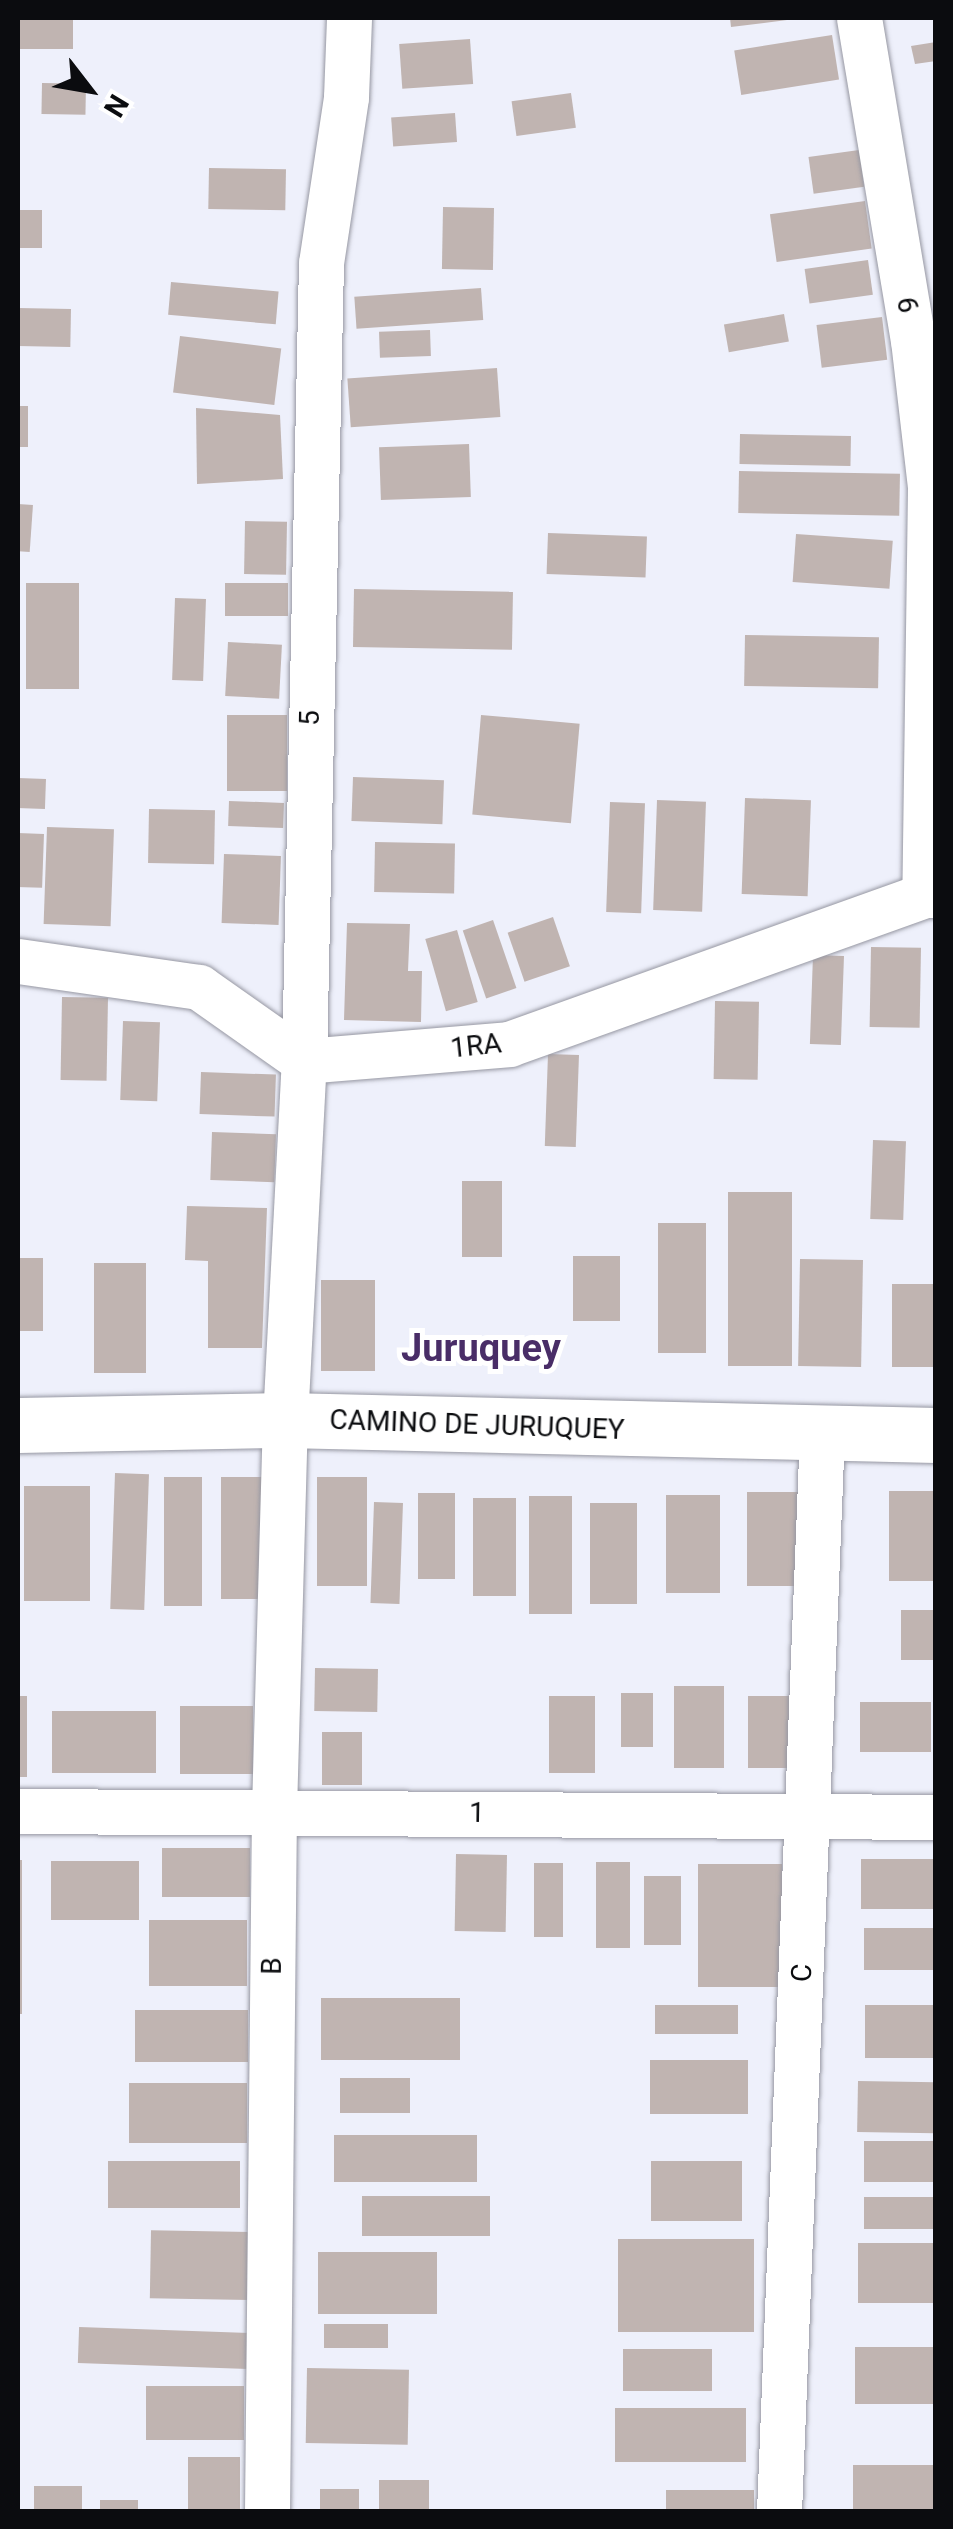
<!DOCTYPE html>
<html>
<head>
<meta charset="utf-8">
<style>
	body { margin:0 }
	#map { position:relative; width:953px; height:2529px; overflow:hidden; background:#eef0fb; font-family:Roboto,sans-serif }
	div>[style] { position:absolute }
	.building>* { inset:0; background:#c0b4b1; transform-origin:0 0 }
	.roads { filter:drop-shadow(0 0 2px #9697a2) drop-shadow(0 0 2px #9697a2) }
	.street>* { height:45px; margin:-22.5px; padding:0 22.5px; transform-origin:22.5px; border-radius:22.5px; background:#fff }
	.secondary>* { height:55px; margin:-27.5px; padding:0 27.5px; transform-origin:27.5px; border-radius:27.5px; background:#fff }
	span { translate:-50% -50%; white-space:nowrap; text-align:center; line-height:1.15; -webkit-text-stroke:10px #fff; paint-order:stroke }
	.street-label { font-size:28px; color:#0b0c0f }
	.district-label { font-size:38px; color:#492d67; font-weight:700 }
	.frame { position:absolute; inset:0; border:20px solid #0b0c0f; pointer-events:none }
	.north { position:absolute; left:40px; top:40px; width:100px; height:100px; -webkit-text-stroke:8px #fff; paint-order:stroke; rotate:121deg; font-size:28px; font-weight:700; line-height:40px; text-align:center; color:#0b0c0f }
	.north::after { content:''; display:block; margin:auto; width:35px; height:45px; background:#0b0c0f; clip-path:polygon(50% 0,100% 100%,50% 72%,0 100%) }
</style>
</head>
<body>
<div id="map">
	<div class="building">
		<i style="left:18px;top:18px;width:55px;height:31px"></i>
		<i style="clip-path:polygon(730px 18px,787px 18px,787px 20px,731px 27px)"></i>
		<i style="left:832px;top:35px;width:45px;height:99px;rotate:81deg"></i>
		<i style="left:470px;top:39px;width:45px;height:71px;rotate:86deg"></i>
		<i style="clip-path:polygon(936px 42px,936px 61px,915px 64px,911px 46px)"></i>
		<i style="left:42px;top:83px;width:44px;height:31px;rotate:1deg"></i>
		<i style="left:571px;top:93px;width:35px;height:60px;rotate:82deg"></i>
		<i style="left:455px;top:113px;width:29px;height:64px;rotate:86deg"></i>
		<i style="left:859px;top:150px;width:37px;height:51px;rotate:82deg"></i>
		<i style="left:209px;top:168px;width:77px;height:41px;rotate:1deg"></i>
		<i style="left:865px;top:201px;width:48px;height:96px;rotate:82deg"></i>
		<i style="left:494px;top:208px;width:62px;height:51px;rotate:91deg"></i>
		<i style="left:18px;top:210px;width:24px;height:38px"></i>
		<i style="left:868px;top:260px;width:35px;height:64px;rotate:82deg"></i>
		<i style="left:171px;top:282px;width:108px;height:33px;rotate:5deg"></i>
		<i style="left:481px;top:288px;width:32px;height:127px;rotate:86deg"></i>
		<i style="left:18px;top:308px;width:53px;height:38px;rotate:1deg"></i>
		<i style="left:784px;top:314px;width:28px;height:61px;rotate:80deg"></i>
		<i style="left:882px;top:317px;width:43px;height:66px;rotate:83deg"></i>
		<i style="left:430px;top:330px;width:26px;height:51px;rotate:88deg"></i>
		<i style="left:180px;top:336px;width:102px;height:57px;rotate:7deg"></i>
		<i style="left:497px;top:368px;width:49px;height:150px;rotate:86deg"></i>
		<i style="left:18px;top:406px;width:10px;height:41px"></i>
		<i style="clip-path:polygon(196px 408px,280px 415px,283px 479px,197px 484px)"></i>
		<i style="left:740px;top:434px;width:111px;height:30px;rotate:1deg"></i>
		<i style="left:469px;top:444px;width:53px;height:90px;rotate:88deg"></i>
		<i style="left:739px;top:471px;width:161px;height:42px;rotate:1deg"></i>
		<i style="left:18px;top:504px;width:15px;height:47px;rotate:4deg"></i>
		<i style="left:245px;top:521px;width:42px;height:53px;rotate:1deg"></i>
		<i style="left:548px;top:533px;width:99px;height:41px;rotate:2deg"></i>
		<i style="left:796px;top:534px;width:97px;height:48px;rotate:4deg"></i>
		<i style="left:26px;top:583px;width:53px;height:106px"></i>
		<i style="left:288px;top:583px;width:33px;height:63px;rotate:90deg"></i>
		<i style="left:354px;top:589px;width:159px;height:58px;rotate:1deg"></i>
		<i style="left:175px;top:598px;width:31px;height:82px;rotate:2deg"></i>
		<i style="left:745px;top:635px;width:134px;height:51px;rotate:1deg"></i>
		<i style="left:228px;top:642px;width:54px;height:54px;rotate:3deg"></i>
		<i style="left:227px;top:715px;width:60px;height:76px"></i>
		<i style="left:481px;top:715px;width:99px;height:100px;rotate:5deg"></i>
		<i style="left:353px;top:777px;width:91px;height:44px;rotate:2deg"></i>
		<i style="left:18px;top:778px;width:28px;height:30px;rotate:2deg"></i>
		<i style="left:745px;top:798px;width:66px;height:96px;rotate:2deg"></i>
		<i style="left:657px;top:800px;width:49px;height:110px;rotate:2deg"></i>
		<i style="left:229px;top:801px;width:55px;height:25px;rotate:2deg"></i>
		<i style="left:610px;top:802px;width:35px;height:110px;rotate:2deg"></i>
		<i style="left:149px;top:809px;width:66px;height:54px;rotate:1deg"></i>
		<i style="left:47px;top:827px;width:67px;height:97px;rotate:2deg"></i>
		<i style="left:18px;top:833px;width:26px;height:54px;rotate:2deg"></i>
		<i style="left:375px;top:842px;width:80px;height:50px;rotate:1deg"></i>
		<i style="left:224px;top:854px;width:57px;height:69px;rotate:2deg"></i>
		<i style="left:553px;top:917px;width:52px;height:48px;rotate:71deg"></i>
		<i style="left:493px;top:920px;width:72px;height:32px;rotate:71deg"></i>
		<i style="clip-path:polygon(347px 923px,410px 924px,408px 971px,422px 971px,421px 1022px,344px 1020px)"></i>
		<i style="left:457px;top:930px;width:75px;height:33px;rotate:74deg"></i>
		<i style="left:871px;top:947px;width:50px;height:80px;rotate:1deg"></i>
		<i style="left:813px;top:955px;width:31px;height:89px;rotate:2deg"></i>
		<i style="left:62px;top:997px;width:46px;height:83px;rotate:1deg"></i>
		<i style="left:715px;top:1001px;width:44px;height:78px;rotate:1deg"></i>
		<i style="left:123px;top:1021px;width:37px;height:79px;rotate:2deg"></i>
		<i style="left:548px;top:1054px;width:31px;height:92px;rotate:2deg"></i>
		<i style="left:201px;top:1072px;width:75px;height:42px;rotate:2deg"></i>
		<i style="left:212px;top:1132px;width:64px;height:48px;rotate:2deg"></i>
		<i style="left:873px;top:1140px;width:33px;height:79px;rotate:2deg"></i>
		<i style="left:502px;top:1181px;width:76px;height:40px;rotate:90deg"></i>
		<i style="left:728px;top:1192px;width:64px;height:174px"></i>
		<i style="clip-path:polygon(187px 1206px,267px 1208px,262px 1348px,208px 1348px,208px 1261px,185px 1260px)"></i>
		<i style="left:658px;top:1223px;width:48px;height:130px"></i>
		<i style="left:620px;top:1256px;width:65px;height:47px;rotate:90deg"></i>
		<i style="left:18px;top:1258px;width:25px;height:73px"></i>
		<i style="left:800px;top:1259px;width:63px;height:107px;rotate:1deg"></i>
		<i style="left:94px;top:1263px;width:52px;height:110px"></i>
		<i style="left:321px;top:1280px;width:54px;height:91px"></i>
		<i style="left:892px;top:1284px;width:44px;height:83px"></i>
		<i style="left:115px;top:1473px;width:34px;height:136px;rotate:2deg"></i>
		<i style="left:164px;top:1477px;width:38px;height:129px"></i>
		<i style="left:263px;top:1477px;width:122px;height:42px;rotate:90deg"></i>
		<i style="left:367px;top:1477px;width:109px;height:50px;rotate:90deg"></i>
		<i style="left:24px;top:1486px;width:66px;height:115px"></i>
		<i style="left:889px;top:1491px;width:47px;height:90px"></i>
		<i style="left:798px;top:1492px;width:94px;height:51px;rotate:90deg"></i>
		<i style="left:455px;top:1493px;width:86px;height:37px;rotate:90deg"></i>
		<i style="left:720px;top:1495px;width:98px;height:54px;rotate:90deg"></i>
		<i style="left:529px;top:1496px;width:43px;height:118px"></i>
		<i style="left:473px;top:1498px;width:43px;height:98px"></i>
		<i style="left:374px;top:1502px;width:29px;height:101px;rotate:2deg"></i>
		<i style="left:590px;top:1503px;width:47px;height:101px"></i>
		<i style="left:936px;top:1610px;width:50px;height:35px;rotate:90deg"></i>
		<i style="left:315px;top:1668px;width:63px;height:43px;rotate:1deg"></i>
		<i style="left:724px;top:1686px;width:82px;height:50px;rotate:90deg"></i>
		<i style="left:621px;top:1693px;width:32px;height:54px"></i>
		<i style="left:18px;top:1696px;width:9px;height:81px"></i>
		<i style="left:595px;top:1696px;width:77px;height:46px;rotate:90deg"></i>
		<i style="left:748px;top:1696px;width:45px;height:72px"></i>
		<i style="left:860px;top:1702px;width:71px;height:50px"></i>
		<i style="left:180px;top:1706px;width:73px;height:68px"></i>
		<i style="left:52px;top:1711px;width:104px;height:62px"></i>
		<i style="left:322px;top:1732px;width:40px;height:53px"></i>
		<i style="left:162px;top:1848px;width:88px;height:49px"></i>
		<i style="left:456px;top:1854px;width:51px;height:77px;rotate:1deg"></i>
		<i style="left:861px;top:1859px;width:75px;height:50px"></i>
		<i style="left:18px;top:1860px;width:4px;height:154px"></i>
		<i style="left:139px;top:1861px;width:59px;height:88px;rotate:90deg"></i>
		<i style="left:596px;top:1862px;width:34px;height:86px"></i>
		<i style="left:534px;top:1863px;width:29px;height:74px"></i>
		<i style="left:782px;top:1864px;width:123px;height:84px;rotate:90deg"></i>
		<i style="left:644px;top:1876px;width:37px;height:69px"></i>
		<i style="left:149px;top:1920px;width:98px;height:66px"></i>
		<i style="left:936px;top:1928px;width:42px;height:72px;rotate:90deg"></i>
		<i style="left:321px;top:1998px;width:139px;height:62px"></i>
		<i style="left:655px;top:2005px;width:83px;height:29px"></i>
		<i style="left:865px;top:2005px;width:71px;height:53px"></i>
		<i style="left:135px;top:2010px;width:113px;height:52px"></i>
		<i style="left:650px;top:2060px;width:98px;height:54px"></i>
		<i style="left:340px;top:2078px;width:70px;height:35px"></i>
		<i style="left:858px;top:2081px;width:78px;height:51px;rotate:1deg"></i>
		<i style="left:129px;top:2083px;width:118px;height:60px"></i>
		<i style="left:334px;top:2135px;width:143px;height:47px"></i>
		<i style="left:864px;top:2141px;width:72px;height:41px"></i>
		<i style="left:108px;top:2161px;width:132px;height:47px"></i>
		<i style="left:651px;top:2161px;width:91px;height:60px"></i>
		<i style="left:490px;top:2196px;width:40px;height:128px;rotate:90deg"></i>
		<i style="left:864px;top:2197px;width:72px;height:32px"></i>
		<i style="left:250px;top:2232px;width:68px;height:99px;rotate:91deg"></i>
		<i style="left:618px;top:2239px;width:136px;height:93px"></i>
		<i style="left:936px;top:2243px;width:60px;height:78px;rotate:90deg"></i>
		<i style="left:437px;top:2252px;width:62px;height:119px;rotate:90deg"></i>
		<i style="left:324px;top:2324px;width:64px;height:24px"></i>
		<i style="left:249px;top:2333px;width:36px;height:170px;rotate:92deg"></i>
		<i style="left:855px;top:2347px;width:81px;height:57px"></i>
		<i style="left:623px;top:2349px;width:89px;height:42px"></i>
		<i style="left:307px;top:2368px;width:102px;height:75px;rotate:1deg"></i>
		<i style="left:146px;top:2386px;width:98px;height:54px"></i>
		<i style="left:615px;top:2408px;width:131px;height:54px"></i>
		<i style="left:188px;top:2457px;width:52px;height:55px"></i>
		<i style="left:933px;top:2465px;width:47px;height:80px;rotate:90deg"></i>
		<i style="left:379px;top:2480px;width:50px;height:32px"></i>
		<i style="left:34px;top:2486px;width:48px;height:26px"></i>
		<i style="left:320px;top:2489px;width:39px;height:23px"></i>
		<i style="left:666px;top:2490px;width:88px;height:22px"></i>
		<i style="left:100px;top:2500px;width:38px;height:12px"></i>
	</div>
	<div class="roads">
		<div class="street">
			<i style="left:859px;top:18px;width:326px;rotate:80.5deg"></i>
			<i style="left:913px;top:340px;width:149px;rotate:83.4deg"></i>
			<i style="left:930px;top:488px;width:407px;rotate:90.8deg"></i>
			<i style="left:18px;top:961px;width:183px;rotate:8.2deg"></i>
			<i style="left:199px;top:987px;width:128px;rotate:35.2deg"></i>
			<i style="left:304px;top:1061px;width:206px;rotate:-4.7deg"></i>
			<i style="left:509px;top:1044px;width:441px;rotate:-19.7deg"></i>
			<i style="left:924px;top:895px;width:12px"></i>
			<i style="left:18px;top:1811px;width:918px;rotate:0.37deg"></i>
			<i style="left:267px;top:2512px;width:702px;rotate:-89.43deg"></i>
			<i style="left:274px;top:1810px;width:390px;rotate:-88.4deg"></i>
			<i style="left:285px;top:1420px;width:360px;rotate:-87deg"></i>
			<i style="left:304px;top:1061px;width:798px;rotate:-88.78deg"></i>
			<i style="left:321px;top:263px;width:168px;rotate:-81.4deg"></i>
			<i style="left:346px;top:97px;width:79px;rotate:-87.8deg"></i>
			<i style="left:779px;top:2512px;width:1079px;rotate:-87.72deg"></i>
		</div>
		<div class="secondary">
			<i style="left:18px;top:1425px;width:267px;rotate:-1.1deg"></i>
			<i style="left:285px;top:1420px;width:651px;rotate:1.32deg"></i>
		</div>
	</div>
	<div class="street-label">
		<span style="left:907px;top:305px;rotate:80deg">6</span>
		<span style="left:310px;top:718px;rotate:-89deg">5</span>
		<span style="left:476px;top:1046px;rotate:-6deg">1RA</span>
		<span style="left:477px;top:1425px;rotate:2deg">CAMINO DE JURUQUEY</span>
		<span style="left:477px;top:1813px;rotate:1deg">1</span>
		<span style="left:272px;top:1966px;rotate:-89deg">B</span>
		<span style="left:802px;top:1973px;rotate:-87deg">C</span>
	</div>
	<div class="district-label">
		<span style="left:481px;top:1349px">Juruquey</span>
	</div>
	<div class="frame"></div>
	<div class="north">N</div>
</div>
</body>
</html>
